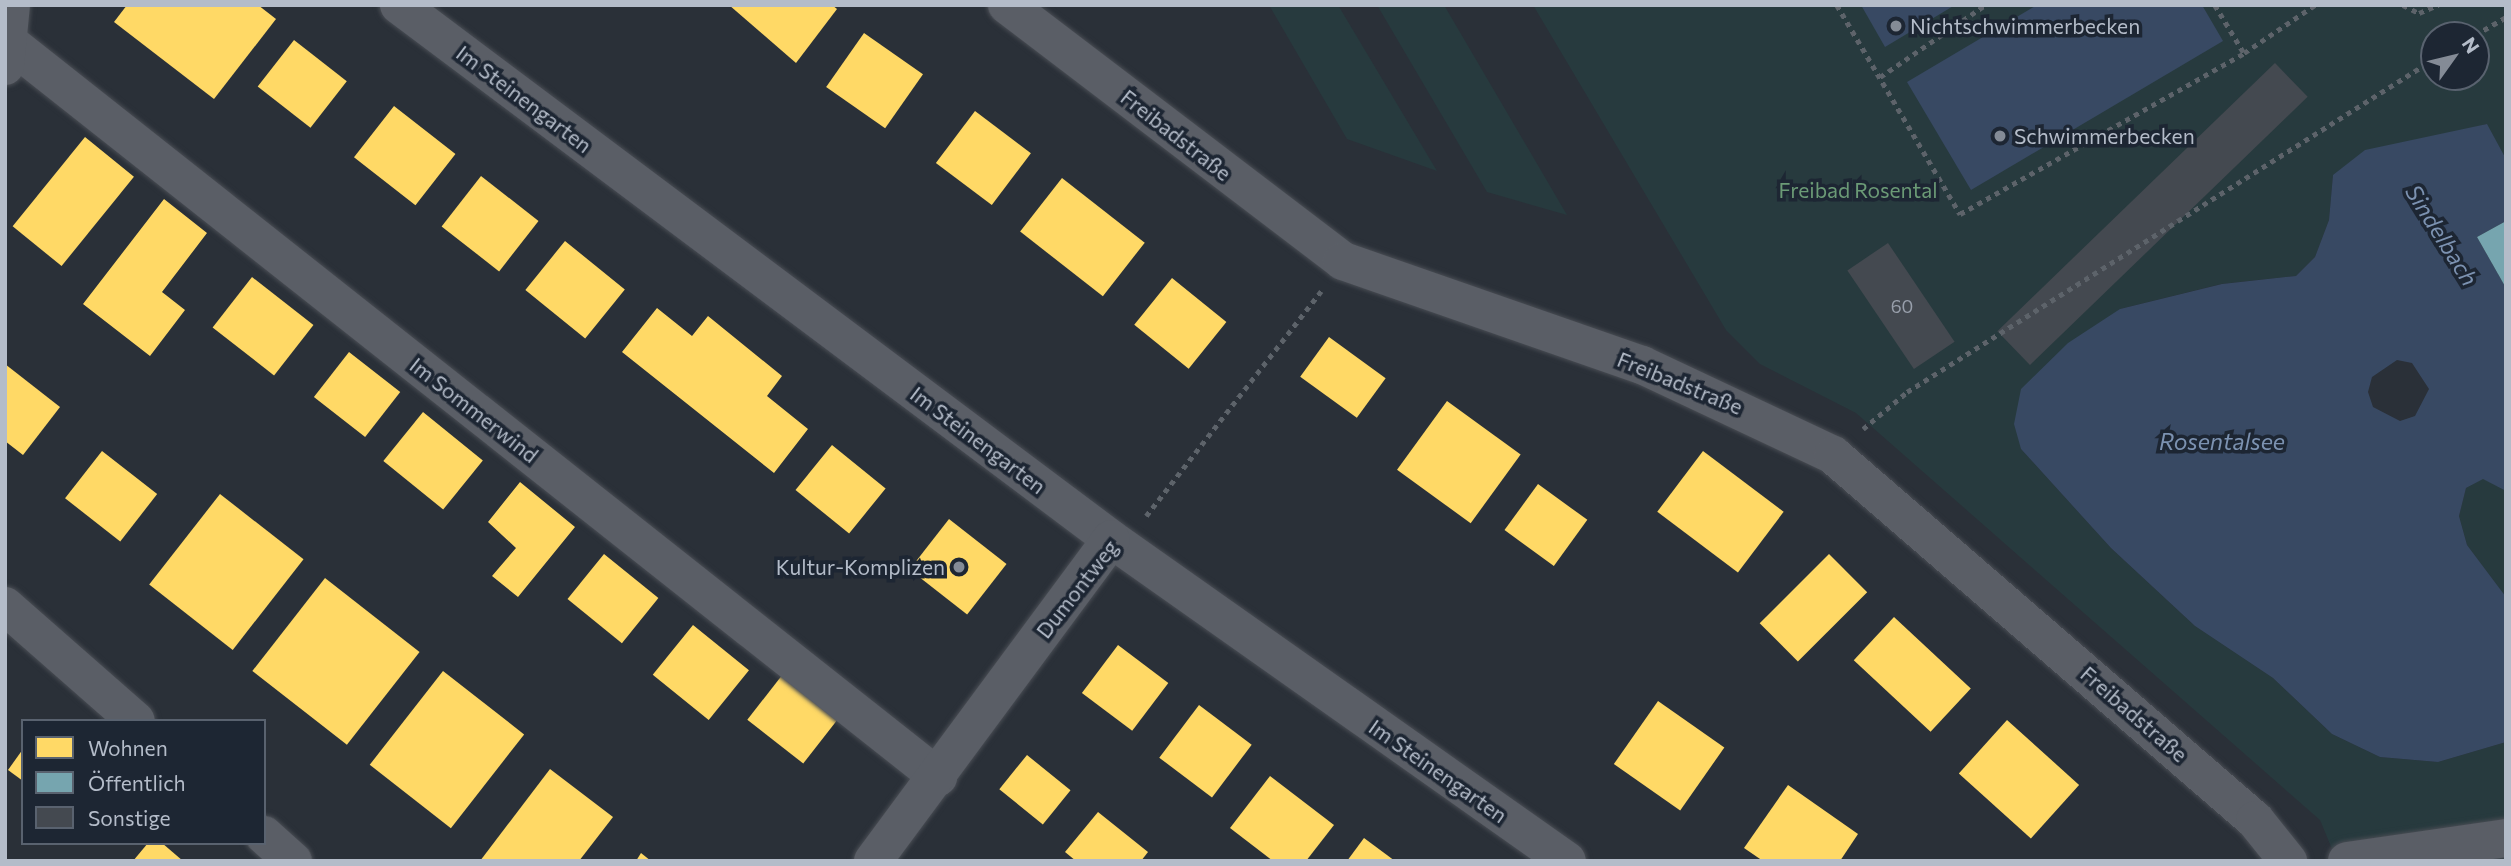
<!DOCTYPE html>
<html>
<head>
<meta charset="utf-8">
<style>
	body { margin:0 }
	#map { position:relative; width:2511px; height:866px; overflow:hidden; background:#2a3038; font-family:Commissioner,sans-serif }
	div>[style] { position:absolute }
	.green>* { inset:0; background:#273a3e }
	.water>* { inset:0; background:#384963 }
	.homes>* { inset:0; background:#ffd966; transform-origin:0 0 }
	.public>* { inset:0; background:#76a5af }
	.building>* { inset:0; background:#444950; transform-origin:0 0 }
	.path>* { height:4.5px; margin-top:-2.25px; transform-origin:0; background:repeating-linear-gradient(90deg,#5d636a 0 5px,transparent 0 10px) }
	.roads { filter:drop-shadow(0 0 2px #484c53) drop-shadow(0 0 2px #484c53) }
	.minor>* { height:38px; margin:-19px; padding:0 19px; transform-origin:19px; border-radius:19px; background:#5a5e66 }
	.dots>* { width:19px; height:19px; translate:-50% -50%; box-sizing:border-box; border:4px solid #1d2633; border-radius:50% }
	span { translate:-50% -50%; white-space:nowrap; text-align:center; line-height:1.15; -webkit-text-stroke:7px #1d2633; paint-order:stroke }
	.number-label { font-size:18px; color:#989fab }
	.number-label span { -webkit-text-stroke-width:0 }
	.poi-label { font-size:21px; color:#b4bcc9 }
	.left { translate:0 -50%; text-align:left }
	.right { translate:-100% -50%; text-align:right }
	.street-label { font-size:21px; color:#b4bcc9 }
	.park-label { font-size:21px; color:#6b9a76 }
	.water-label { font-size:23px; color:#7c92b1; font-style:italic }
	.frame { position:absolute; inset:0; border:7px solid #b4bcc9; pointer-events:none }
	.legend { position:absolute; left:21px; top:719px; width:245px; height:126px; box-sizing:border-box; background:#1d2633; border:2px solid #59626f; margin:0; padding:9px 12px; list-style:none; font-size:21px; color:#b4bcc9 }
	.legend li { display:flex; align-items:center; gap:14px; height:35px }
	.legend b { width:35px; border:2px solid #59626f }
	.north { position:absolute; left:2420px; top:21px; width:70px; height:70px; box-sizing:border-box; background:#1d2633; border:2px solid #59626f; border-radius:50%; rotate:56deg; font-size:19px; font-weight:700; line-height:28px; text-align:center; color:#b4bcc9 }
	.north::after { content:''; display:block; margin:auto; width:24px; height:32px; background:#848b96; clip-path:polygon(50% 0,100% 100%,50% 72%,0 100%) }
</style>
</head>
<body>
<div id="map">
	<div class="green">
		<i style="clip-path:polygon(1269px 5px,1338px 5px,1437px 171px,1347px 139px)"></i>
		<i style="clip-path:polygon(1377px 5px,1444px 5px,1567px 215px,1487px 192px)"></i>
		<i style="clip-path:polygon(evenodd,1533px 5px,2506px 5px,2506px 159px,2486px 124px,2333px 176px,2329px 220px,2315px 257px,2296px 276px,2221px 284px,2120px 309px,2021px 449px,2111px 548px,2195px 626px,2273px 678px,2332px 734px,2380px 757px,2438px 762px,2506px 742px,2506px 861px,2337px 861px,2320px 820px,1856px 413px,1760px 364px,1726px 330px,1533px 5px,2434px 35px,2476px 35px,2476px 77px,2434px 77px,2434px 35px)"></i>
		<i style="clip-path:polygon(2483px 478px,2506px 491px,2506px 597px,2467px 545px,2459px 516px,2466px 488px)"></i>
	</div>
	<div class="water">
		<i style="clip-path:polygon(1861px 5px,1955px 5px,1885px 47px)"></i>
		<i style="clip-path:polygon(2037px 5px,2202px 5px,2223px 41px,1971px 190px,1907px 82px)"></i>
		<i style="clip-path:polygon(evenodd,2487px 124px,2506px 159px,2506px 221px,2477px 237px,2506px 288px,2506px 491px,2483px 479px,2466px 488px,2459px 516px,2467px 545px,2506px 597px,2506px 742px,2438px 762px,2380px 757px,2332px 734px,2273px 678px,2195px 626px,2111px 548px,2021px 449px,2014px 424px,2021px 389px,2068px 343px,2120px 309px,2222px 284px,2296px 276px,2315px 257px,2329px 220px,2333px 175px,2365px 150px,2487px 124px,2397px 360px,2412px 363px,2429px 389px,2415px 416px,2400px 421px,2373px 407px,2368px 392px,2372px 377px,2397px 360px)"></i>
	</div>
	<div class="homes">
		<i style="clip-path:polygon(127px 5px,258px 5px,276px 19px,214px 99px,114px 22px)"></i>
		<i style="clip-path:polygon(729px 5px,832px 5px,837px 9px,796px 63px)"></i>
		<i style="left:864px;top:33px;width:72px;height:66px;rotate:35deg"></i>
		<i style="left:294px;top:40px;width:67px;height:59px;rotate:38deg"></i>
		<i style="left:394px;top:106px;width:78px;height:65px;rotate:38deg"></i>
		<i style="left:975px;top:111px;width:70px;height:65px;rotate:37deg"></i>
		<i style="left:85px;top:137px;width:63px;height:115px;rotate:39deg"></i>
		<i style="left:481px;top:176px;width:73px;height:64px;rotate:38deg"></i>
		<i style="left:1062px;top:178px;width:105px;height:68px;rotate:38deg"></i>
		<i style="clip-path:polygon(164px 199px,207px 233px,162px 292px,185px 310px,150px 356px,83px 304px)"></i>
		<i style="left:565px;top:241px;width:77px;height:63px;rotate:39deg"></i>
		<i style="left:252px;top:277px;width:78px;height:64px;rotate:38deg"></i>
		<i style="left:1172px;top:278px;width:70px;height:60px;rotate:39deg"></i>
		<i style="clip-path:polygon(657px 308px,692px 336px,708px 316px,782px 376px,767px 396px,808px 429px,774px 473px,622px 352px)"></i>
		<i style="left:1329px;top:337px;width:70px;height:49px;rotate:36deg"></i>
		<i style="left:349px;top:352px;width:65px;height:57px;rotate:38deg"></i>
		<i style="clip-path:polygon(5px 364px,60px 407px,23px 455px,5px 441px)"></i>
		<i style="left:1447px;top:401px;width:91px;height:85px;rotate:36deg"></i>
		<i style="left:423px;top:412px;width:77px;height:63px;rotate:39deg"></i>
		<i style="left:832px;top:445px;width:69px;height:58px;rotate:39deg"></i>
		<i style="left:102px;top:451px;width:70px;height:60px;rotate:38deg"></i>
		<i style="left:1703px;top:451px;width:101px;height:76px;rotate:37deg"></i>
		<i style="clip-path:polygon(520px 482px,575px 527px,518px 597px,492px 576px,516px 548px,488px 522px)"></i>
		<i style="left:1538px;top:484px;width:61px;height:57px;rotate:36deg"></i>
		<i style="left:220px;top:494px;width:106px;height:115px;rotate:38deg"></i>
		<i style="left:949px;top:519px;width:73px;height:64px;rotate:38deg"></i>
		<i style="left:604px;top:554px;width:70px;height:58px;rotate:39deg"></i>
		<i style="left:1829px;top:554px;width:54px;height:98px;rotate:45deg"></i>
		<i style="left:325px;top:578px;width:120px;height:118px;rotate:38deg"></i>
		<i style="left:1894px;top:617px;width:105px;height:59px;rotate:43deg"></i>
		<i style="left:693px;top:625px;width:72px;height:64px;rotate:39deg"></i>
		<i style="left:1118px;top:645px;width:63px;height:60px;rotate:37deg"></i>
		<i style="left:443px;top:671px;width:103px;height:119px;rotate:38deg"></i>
		<i style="left:783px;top:674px;width:71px;height:58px;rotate:38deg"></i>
		<i style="left:1658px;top:701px;width:81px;height:77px;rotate:35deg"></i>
		<i style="left:1199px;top:705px;width:66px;height:66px;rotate:37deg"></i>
		<i style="left:2007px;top:720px;width:97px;height:72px;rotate:42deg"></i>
		<i style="clip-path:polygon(23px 749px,23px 781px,8px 770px)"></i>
		<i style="left:1027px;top:755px;width:56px;height:44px;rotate:39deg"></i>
		<i style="clip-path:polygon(550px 769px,613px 817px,579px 861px,480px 861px)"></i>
		<i style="clip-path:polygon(1270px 776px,1334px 825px,1306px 861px,1273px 861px,1230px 828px)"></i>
		<i style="clip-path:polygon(1788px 785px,1858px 834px,1840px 861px,1763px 861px,1744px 848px)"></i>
		<i style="clip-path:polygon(1098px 812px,1148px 852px,1141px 861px,1076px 861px,1065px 852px)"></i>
		<i style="clip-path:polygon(1364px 838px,1395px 861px,1347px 861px)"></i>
		<i style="clip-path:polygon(148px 843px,162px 843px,183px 861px,133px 861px)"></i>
		<i style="clip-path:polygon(641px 853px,651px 861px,636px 861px)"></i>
	</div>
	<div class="public">
		<i style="clip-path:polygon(2506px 221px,2506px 288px,2477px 237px)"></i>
	</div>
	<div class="building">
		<i style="left:2275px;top:63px;width:47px;height:386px;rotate:46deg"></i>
		<i style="left:1888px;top:243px;width:119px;height:49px;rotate:56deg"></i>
	</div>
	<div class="path">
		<i style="left:1837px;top:5px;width:243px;rotate:59.5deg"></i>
		<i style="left:1960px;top:214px;width:326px;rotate:-29.5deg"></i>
		<i style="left:2244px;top:53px;width:86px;rotate:-34.1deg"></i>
		<i style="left:2215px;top:5px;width:56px;rotate:58.9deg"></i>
		<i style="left:2403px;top:5px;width:18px;rotate:27deg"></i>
		<i style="left:2419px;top:13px;width:21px;rotate:-23deg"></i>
		<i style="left:2475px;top:35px;width:36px;rotate:-30deg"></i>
		<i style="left:1880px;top:77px;width:127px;rotate:-34.4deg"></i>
		<i style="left:1863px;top:429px;width:57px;rotate:-40.1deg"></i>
		<i style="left:1907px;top:392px;width:623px;rotate:-32.29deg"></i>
		<i style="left:1146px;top:516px;width:285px;rotate:-52.1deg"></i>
	</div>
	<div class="roads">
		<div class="minor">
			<i style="left:399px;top:5px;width:890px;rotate:36.87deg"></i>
			<i style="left:1111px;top:539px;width:558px;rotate:35.23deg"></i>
			<i style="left:1007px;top:5px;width:422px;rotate:37.3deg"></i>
			<i style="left:1343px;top:261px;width:317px;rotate:19.2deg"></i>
			<i style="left:1642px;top:365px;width:211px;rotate:25.2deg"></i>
			<i style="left:1833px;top:455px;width:558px;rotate:40.86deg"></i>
			<i style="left:2255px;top:820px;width:53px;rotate:51.2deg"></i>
			<i style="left:11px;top:44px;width:1182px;rotate:38.33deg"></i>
			<i style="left:5px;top:66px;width:61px;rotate:-84.4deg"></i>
			<i style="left:5px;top:606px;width:174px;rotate:41.3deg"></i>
			<i style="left:264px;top:835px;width:39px;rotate:42deg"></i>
			<i style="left:873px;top:861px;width:400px;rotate:-53.5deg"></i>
			<i style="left:2347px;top:861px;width:161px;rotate:-8.2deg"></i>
		</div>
	</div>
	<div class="dots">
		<i style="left:1896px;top:26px;background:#848b96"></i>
		<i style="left:2000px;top:136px;background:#848b96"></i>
		<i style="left:959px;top:567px;background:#848b96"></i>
	</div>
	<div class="number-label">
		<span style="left:1902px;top:306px">60</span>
	</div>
	<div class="poi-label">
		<span class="left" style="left:1910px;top:26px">Nichtschwimmerbecken</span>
		<span class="left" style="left:2014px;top:136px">Schwimmerbecken</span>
		<span class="right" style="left:945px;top:567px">Kultur-Komplizen</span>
	</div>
	<div class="street-label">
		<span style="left:524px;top:99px;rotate:37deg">Im Steinengarten</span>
		<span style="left:1176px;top:135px;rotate:38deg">Freibadstraße</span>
		<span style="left:1680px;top:383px;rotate:22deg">Freibadstraße</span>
		<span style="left:474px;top:410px;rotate:38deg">Im Sommerwind</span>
		<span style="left:978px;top:440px;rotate:37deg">Im Steinengarten</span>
		<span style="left:1077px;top:589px;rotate:-52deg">Dumontweg</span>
		<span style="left:2134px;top:714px;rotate:41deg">Freibadstraße</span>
		<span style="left:1438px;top:771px;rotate:35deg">Im Steinengarten</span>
	</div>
	<div class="park-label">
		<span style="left:1858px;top:190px">Freibad Rosental</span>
	</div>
	<div class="water-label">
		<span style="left:2442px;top:235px;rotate:58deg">Sindelbach</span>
		<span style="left:2222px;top:441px">Rosentalsee</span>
	</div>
	<div class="frame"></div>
	<ul class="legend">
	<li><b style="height:19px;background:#ffd966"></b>Wohnen</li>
	<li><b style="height:19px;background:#76a5af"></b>Öffentlich</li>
	<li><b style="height:19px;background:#444950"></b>Sonstige</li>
	</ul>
	<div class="north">N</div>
</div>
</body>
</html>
